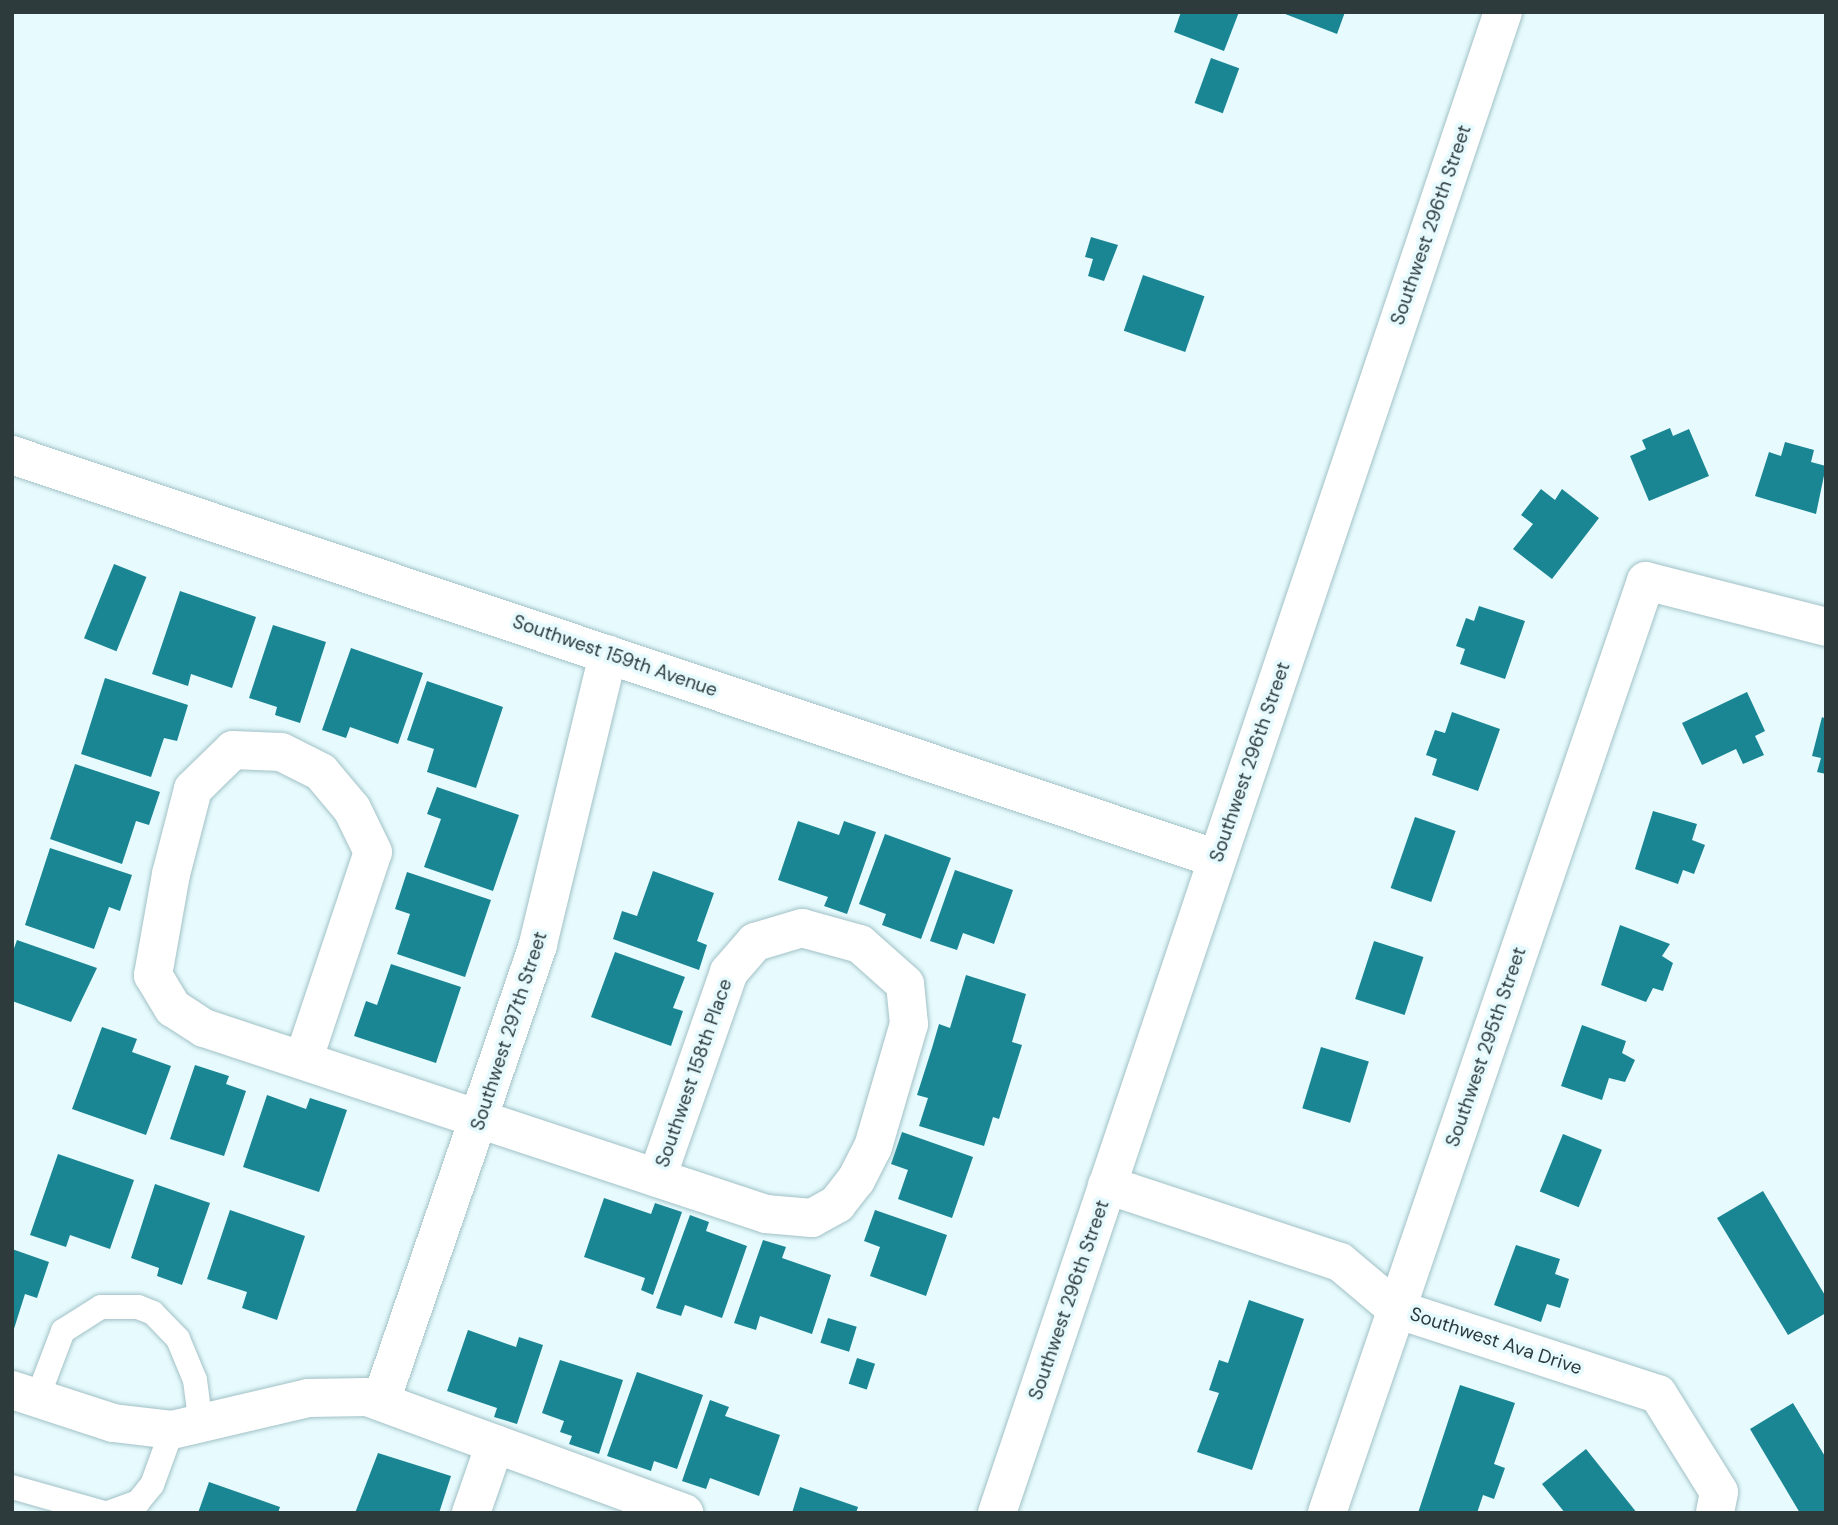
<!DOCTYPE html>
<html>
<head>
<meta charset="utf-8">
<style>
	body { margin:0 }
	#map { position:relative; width:1838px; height:1525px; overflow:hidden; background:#e7fbfe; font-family:"DM Sans",sans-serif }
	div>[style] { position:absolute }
	.building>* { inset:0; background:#1a8693; transform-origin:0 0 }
	.roads { filter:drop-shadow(0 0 2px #a1c1c6) drop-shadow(0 0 2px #a1c1c6) }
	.lane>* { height:24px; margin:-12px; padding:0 12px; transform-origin:12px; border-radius:12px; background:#fff }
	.street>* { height:38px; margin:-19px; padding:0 19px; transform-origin:19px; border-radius:19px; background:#fff }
	.secondary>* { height:38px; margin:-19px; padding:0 19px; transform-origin:19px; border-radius:19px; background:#fff }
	span { translate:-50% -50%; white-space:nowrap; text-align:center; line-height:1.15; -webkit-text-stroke:7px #e7fbfe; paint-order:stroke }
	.street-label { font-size:19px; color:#2d3b3d }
	.frame { position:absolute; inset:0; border:14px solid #2d3b3d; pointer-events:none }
</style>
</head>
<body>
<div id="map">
	<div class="building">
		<i style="clip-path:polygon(1181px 12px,1239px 12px,1224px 51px,1174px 32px)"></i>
		<i style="clip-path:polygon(1280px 12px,1345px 12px,1337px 34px)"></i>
		<i style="left:1211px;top:58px;width:30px;height:48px;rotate:20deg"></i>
		<i style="clip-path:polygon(1091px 237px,1118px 245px,1104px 281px,1088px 276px,1093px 259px,1085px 257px)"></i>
		<i style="left:1143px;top:275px;width:65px;height:59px;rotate:19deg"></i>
		<i style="clip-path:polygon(1670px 428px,1673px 436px,1689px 429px,1709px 476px,1649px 501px,1630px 456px,1646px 449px,1642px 440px)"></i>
		<i style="clip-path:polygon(1785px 442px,1814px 450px,1811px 462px,1826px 466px,1816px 514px,1755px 496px,1769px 452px,1781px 456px)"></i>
		<i style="clip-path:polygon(1541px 489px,1555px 500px,1562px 489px,1599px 518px,1552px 579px,1513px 549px,1533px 524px,1521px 515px)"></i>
		<i style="left:114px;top:564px;width:35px;height:80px;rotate:22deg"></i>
		<i style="clip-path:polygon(180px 591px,256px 617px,232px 688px,191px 674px,188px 686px,152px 674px)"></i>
		<i style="clip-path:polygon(1479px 606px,1525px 621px,1505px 679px,1460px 664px,1465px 649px,1456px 646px,1466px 618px,1474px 621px)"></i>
		<i style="clip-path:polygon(273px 625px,326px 642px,300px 723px,275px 715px,277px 707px,249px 698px)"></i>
		<i style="clip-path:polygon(351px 648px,423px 673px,398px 744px,350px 727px,346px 738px,322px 730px)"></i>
		<i style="clip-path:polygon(105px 678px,188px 705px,177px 741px,164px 738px,151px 777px,81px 754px)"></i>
		<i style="clip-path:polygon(427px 681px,503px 707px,476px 788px,427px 772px,434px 749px,407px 740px)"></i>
		<i style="clip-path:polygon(1747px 692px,1765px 731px,1755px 736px,1764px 755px,1743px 764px,1736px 749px,1702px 765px,1682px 723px)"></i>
		<i style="clip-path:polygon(1452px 712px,1500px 729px,1478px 791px,1432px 775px,1437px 759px,1426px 755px,1435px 730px,1445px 733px)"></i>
		<i style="clip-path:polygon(1822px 717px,1826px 719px,1826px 774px,1817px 772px,1821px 758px,1812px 756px)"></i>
		<i style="clip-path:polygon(75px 764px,160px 792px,149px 825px,136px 821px,122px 864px,50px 839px)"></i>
		<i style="clip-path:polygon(437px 787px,519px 815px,493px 891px,424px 867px,441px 819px,427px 814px)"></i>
		<i style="clip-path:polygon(1653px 811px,1697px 824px,1692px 840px,1705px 845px,1694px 874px,1683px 870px,1678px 884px,1635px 869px)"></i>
		<i style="left:1415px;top:817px;width:43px;height:75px;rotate:19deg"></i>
		<i style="clip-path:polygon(798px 821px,839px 835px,844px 821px,876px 832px,847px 914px,824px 906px,828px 897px,778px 880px)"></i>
		<i style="clip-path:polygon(885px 834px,951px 858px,921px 939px,882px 925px,886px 914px,859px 904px)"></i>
		<i style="clip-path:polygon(50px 848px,132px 875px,120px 911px,109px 907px,94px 949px,25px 925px)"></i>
		<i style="clip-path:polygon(955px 870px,1013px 890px,994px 944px,963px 933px,957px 950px,930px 941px)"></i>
		<i style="clip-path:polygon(653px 871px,714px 893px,697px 941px,707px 945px,699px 970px,613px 939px,622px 911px,637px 916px)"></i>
		<i style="clip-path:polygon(407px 872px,491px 900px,465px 977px,397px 954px,410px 914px,395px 909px)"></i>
		<i style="clip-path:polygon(1620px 925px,1670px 944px,1662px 956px,1673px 963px,1663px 991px,1653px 988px,1646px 1002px,1601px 985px)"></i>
		<i style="clip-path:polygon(17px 940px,97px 968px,71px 1022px,12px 1001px,12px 954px)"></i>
		<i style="left:1374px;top:941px;width:52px;height:61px;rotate:18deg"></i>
		<i style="clip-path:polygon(615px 952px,685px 977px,673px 1008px,683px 1011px,671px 1046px,591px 1017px)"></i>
		<i style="clip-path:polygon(391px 964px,461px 987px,436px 1063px,354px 1036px,366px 1001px,377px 1005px)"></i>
		<i style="clip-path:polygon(966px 975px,1026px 994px,1012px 1042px,1022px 1045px,999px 1119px,993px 1117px,984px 1146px,919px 1126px,928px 1098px,917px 1095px,932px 1048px,939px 1024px,950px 1028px)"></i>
		<i style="clip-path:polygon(1582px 1025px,1626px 1041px,1622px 1053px,1635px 1060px,1625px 1082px,1609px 1078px,1602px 1100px,1561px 1086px)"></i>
		<i style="clip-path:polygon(102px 1027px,137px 1039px,132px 1052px,171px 1066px,146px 1135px,72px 1109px)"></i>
		<i style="left:1321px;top:1047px;width:50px;height:64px;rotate:17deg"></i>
		<i style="clip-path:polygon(195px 1065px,229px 1076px,226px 1084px,246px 1091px,224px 1156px,170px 1139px)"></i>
		<i style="clip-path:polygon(267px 1095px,306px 1109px,310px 1098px,347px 1110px,319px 1192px,243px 1167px)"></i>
		<i style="clip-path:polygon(902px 1132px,973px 1157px,952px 1218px,898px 1199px,908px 1170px,891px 1164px)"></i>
		<i style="left:1563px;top:1134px;width:42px;height:62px;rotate:22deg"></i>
		<i style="clip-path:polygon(58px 1154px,134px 1180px,110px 1249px,70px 1235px,66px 1247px,30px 1235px)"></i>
		<i style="clip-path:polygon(155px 1184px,210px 1203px,182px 1285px,157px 1276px,159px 1268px,131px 1258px)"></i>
		<i style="clip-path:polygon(1763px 1191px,1826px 1297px,1826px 1313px,1788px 1335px,1717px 1218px)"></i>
		<i style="clip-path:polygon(604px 1198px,651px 1214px,655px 1203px,682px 1212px,653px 1295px,641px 1290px,645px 1278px,584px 1257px)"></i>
		<i style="clip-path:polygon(230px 1210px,305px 1236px,277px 1320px,242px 1308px,247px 1292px,207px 1279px)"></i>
		<i style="clip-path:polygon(875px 1210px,947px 1235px,926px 1296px,870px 1276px,880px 1247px,864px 1241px)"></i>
		<i style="clip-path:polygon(690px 1215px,709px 1222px,706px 1231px,747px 1246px,722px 1318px,685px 1305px,681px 1316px,656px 1308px)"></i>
		<i style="clip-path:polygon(763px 1240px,786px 1247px,782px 1258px,831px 1275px,812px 1334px,760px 1316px,756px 1330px,734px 1323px)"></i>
		<i style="clip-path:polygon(1516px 1245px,1560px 1259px,1555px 1274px,1569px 1279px,1560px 1308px,1547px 1304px,1541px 1322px,1494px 1305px)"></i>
		<i style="clip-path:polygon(12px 1249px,49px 1262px,37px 1298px,25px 1294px,13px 1332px)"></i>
		<i style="clip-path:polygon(1249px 1300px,1304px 1319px,1252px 1470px,1197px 1452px,1219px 1393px,1209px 1390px,1219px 1360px,1228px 1363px)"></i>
		<i style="left:828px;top:1318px;width:30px;height:26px;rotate:17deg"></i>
		<i style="clip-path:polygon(468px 1330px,516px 1347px,519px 1337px,543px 1345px,517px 1424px,494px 1417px,497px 1408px,447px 1391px)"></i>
		<i style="left:857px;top:1358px;width:19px;height:27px;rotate:18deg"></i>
		<i style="clip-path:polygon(560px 1360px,623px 1380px,599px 1454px,569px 1444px,572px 1436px,560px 1432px,564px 1421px,542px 1413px)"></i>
		<i style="clip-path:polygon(637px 1372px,703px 1395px,677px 1469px,654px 1461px,651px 1471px,607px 1456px)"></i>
		<i style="clip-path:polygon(1460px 1385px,1515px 1403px,1494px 1464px,1505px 1468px,1494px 1499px,1483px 1495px,1477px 1513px,1418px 1513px)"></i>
		<i style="clip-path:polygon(710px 1400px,729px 1407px,725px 1416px,780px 1435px,759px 1496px,710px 1478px,706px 1489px,682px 1481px)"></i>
		<i style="clip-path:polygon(1793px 1403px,1826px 1458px,1826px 1513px,1800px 1513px,1750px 1429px)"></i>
		<i style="clip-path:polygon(1586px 1449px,1637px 1513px,1565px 1513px,1542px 1484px)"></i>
		<i style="clip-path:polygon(378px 1453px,451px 1476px,439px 1513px,355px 1513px)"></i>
		<i style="clip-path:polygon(209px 1482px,280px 1507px,278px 1513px,198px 1513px)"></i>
		<i style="clip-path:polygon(800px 1487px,858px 1507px,856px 1513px,792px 1513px)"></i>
	</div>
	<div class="roads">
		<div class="lane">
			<i style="left:37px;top:1399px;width:73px;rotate:-69.1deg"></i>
			<i style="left:63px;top:1331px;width:45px;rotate:-32.3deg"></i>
			<i style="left:101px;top:1307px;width:37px"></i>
			<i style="left:138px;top:1307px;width:16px;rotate:22deg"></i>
			<i style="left:153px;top:1313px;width:36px;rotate:46deg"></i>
			<i style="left:178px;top:1339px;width:44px;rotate:67.5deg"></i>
			<i style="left:195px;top:1380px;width:46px;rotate:82.6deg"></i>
			<i style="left:12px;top:1487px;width:96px;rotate:15.8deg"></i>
			<i style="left:108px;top:1513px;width:32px;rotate:-20deg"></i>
			<i style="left:138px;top:1502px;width:22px;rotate:-51deg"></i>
			<i style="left:152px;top:1485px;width:59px;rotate:-70deg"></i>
		</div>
		<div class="street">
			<i style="left:12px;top:455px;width:1271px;rotate:18.53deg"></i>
			<i style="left:304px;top:1058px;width:217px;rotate:-71.5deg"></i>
			<i style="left:373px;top:852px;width:48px;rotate:-116deg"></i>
			<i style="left:352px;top:809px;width:48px;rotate:-130deg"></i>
			<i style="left:321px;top:772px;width:45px;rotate:-153.4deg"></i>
			<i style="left:281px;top:752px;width:48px;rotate:-177.6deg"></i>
			<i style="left:233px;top:750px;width:56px;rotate:135.7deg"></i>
			<i style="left:193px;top:789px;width:88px;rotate:104.5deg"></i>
			<i style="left:171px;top:874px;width:103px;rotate:100.1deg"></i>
			<i style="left:153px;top:975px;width:39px;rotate:59deg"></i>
			<i style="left:173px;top:1008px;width:37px;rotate:33deg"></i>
			<i style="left:204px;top:1028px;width:592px;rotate:18.31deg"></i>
			<i style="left:766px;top:1214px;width:46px;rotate:5deg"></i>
			<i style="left:812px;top:1218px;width:29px;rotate:-29deg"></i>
			<i style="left:837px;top:1204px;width:31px;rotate:-52deg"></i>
			<i style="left:856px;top:1180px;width:37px;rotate:-63deg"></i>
			<i style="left:873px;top:1147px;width:128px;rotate:-73.7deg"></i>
			<i style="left:909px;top:1024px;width:40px;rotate:-95.7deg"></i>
			<i style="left:905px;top:984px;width:60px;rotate:-138.4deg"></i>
			<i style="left:860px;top:944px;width:60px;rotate:-164.6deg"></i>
			<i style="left:802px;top:928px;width:49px;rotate:163.4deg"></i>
			<i style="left:755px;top:942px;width:40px;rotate:131deg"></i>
			<i style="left:729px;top:972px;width:218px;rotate:109.3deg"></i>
			<i style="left:1107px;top:1185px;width:245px;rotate:18.3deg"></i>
			<i style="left:1340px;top:1262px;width:73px;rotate:40deg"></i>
			<i style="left:1396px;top:1309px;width:275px;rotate:18deg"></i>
			<i style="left:1658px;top:1394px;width:115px;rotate:58.1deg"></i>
			<i style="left:1719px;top:1492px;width:21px;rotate:101deg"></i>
			<i style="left:12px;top:1390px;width:106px;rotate:18.1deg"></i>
			<i style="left:113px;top:1423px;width:59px;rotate:6.8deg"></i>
			<i style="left:172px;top:1430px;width:140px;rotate:-13.2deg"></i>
			<i style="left:308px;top:1398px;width:59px;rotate:-1deg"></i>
			<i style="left:367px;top:1397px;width:338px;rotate:20.1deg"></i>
			<i style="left:381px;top:1401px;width:483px;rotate:-71deg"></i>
			<i style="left:538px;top:944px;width:298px;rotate:-76.4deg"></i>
			<i style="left:471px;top:1513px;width:73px;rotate:-70.8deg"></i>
			<i style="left:1327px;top:1513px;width:985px;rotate:-71.11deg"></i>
			<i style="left:1646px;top:581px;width:186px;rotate:14.3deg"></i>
		</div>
		<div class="secondary">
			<i style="left:997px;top:1513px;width:1584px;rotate:-71.37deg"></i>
		</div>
	</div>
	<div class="street-label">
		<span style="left:1431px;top:225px;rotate:-71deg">Southwest 296th Street</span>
		<span style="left:615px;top:656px;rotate:19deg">Southwest 159th Avenue</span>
		<span style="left:1250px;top:762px;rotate:-71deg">Southwest 296th Street</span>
		<span style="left:509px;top:1031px;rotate:-72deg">Southwest 297th Street</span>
		<span style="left:1486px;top:1047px;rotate:-71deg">Southwest 295th Street</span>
		<span style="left:694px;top:1073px;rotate:-71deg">Southwest 158th Place</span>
		<span style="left:1069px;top:1300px;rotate:-71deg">Southwest 296th Street</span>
		<span style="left:1496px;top:1341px;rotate:18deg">Southwest Ava Drive</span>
	</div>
	<div class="frame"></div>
</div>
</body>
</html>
